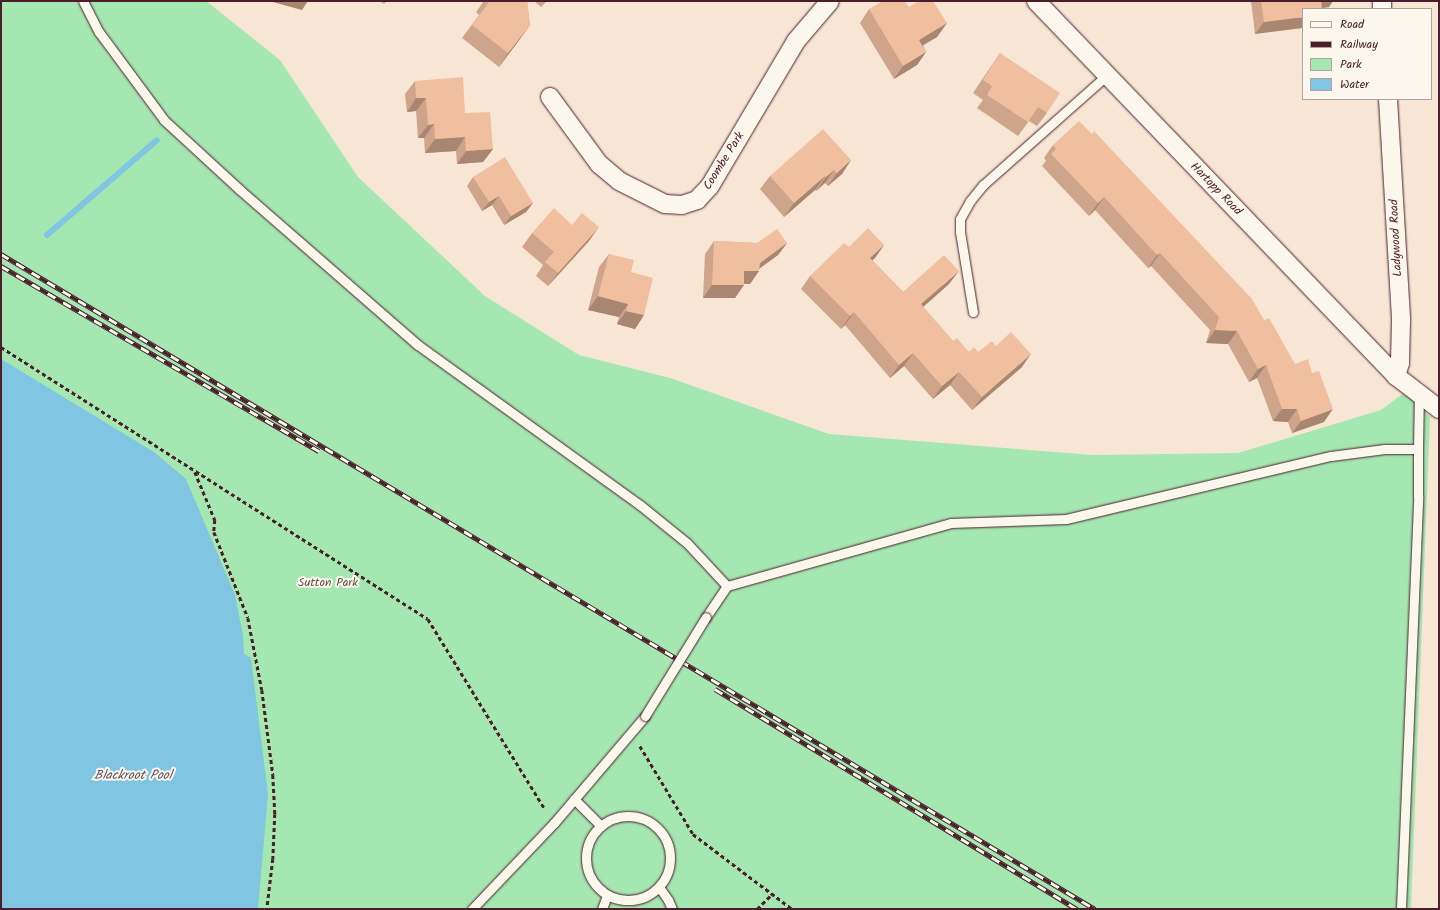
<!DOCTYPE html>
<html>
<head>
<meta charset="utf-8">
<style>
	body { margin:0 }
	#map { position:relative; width:1440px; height:910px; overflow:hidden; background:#f8e6d5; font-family:Kalam,sans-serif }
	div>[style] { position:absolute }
	.green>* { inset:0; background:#a5e7b1 }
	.water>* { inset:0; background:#80c5e1 }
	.stream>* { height:6px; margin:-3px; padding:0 3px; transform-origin:3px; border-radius:3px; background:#80c5e1 }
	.path>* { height:2.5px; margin-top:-1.25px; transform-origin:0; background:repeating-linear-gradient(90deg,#4a1f2b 0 4px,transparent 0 7px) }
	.roads { filter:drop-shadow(0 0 1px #4a1f2b) drop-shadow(0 0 1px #4a1f2b) }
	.service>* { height:9px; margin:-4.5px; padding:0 4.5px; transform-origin:4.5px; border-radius:4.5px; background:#fbf7ec }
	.service>.ring { margin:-4.5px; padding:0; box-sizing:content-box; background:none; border:9px solid #fbf7ec; border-radius:50% }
	.minor>* { height:18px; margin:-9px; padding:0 9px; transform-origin:9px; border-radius:9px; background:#fbf7ec }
	.rail>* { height:4.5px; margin-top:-2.25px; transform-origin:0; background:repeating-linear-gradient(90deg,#fbf7ec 0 9px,#4a1f2b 0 18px); box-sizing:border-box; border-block:1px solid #4a1f2b }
	.bridges { filter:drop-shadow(0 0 1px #4a1f2b) drop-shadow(0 0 1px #4a1f2b) }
	.service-bridge>* { height:9px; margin:-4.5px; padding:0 4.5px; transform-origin:4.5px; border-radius:4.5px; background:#fbf7ec }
	.wall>* { inset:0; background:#cea48a }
	.shaded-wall>* { inset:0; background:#a88670 }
	.building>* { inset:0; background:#f0bfa0 }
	span { translate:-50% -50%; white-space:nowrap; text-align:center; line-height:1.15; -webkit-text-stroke:4px #fbf7ec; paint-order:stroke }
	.street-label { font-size:12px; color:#4a1f2b }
	.park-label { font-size:12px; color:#61514c }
	.water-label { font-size:13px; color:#5a5162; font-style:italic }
	.frame { position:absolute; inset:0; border:2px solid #4a1f2b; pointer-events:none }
	.legend { position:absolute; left:1302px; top:8px; width:130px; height:92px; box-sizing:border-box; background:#fbf7ec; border:1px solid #b4a19f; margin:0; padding:5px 7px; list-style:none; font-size:12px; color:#4a1f2b }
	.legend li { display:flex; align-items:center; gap:8px; height:20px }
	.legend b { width:20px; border:1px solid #b4a19f }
</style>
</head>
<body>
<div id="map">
	<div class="green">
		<i style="clip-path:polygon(1px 1px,206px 1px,280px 60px,358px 177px,485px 296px,579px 355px,670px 378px,829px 434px,1093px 455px,1238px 453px,1381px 410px,1404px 393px,1430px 417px,1411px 909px,1px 909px)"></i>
	</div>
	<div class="water">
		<i style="clip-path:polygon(1px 359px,154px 452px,186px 479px,235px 595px,243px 635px,244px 654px,251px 658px,268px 794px,258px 909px,1px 909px)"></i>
	</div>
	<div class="stream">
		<i style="left:47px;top:235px;width:145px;rotate:-40.8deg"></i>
	</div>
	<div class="path">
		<i style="left:1px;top:347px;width:506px;rotate:32.5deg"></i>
		<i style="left:428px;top:619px;width:223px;rotate:58.4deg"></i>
		<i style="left:195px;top:472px;width:52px;rotate:67.4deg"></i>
		<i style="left:215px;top:520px;width:12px;rotate:95deg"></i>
		<i style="left:214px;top:532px;width:92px;rotate:68.4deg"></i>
		<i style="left:248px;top:618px;width:73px;rotate:79deg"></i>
		<i style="left:262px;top:690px;width:86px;rotate:82.6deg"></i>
		<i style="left:273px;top:775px;width:39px;rotate:87deg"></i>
		<i style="left:275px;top:814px;width:45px;rotate:92.5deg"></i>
		<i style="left:273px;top:859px;width:50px;rotate:96.8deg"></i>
		<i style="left:640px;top:746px;width:103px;rotate:58.9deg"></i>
		<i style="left:693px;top:834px;width:124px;rotate:37.1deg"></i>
		<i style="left:757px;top:909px;width:21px;rotate:-45deg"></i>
	</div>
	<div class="roads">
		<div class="service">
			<i style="left:83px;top:1px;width:35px;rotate:63deg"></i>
			<i style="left:99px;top:32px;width:109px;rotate:53.5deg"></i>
			<i style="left:164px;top:120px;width:102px;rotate:42.6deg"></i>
			<i style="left:239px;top:189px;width:237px;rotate:41.1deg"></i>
			<i style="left:418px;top:345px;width:274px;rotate:35.8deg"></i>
			<i style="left:640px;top:505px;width:60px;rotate:39deg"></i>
			<i style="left:687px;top:543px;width:59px;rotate:47.1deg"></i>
			<i style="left:973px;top:312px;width:81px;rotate:-99.2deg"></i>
			<i style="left:960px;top:232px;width:13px;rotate:-90deg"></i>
			<i style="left:960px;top:219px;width:21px;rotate:-61deg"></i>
			<i style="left:970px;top:201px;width:21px;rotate:-51deg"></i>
			<i style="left:983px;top:185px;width:166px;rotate:-41.6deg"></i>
			<i style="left:706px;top:617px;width:37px;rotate:-56deg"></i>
			<i style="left:727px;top:586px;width:233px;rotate:-15.7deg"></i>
			<i style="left:951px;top:523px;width:115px;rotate:-2deg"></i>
			<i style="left:1066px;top:519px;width:272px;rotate:-13.4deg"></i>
			<i style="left:1331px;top:456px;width:54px;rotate:-7.4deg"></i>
			<i style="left:1385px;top:449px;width:33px"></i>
			<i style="left:1418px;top:449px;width:55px;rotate:-89deg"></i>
			<i style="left:574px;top:799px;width:37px;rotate:45deg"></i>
			<i class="ring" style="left:586px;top:816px;width:75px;height:75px"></i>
			<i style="left:659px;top:887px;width:16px;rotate:55deg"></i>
			<i style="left:668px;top:900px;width:10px;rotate:66deg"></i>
			<i style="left:472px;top:909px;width:119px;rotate:-46.4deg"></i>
			<i style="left:554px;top:823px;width:140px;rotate:-49.6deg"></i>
			<i style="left:602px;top:909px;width:15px;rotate:-70deg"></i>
			<i style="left:1401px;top:909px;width:413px;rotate:-87.6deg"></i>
			<i style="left:1418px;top:496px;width:47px;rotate:-90deg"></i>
		</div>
		<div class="minor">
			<i style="left:1036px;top:1px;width:520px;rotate:46.17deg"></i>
			<i style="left:1396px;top:376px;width:54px;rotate:37.5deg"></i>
			<i style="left:1382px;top:1px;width:8px;rotate:90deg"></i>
			<i style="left:550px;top:97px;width:83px;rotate:53.8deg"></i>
			<i style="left:599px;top:164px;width:26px;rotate:40deg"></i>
			<i style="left:619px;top:181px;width:51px;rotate:26.6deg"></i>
			<i style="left:665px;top:204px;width:17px;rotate:3deg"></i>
			<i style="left:682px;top:205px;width:16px;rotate:-18deg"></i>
			<i style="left:697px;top:200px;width:19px;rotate:-47deg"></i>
			<i style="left:710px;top:186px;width:169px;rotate:-59.3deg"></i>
			<i style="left:796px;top:41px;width:52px;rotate:-49.6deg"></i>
			<i style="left:1388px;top:99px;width:222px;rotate:86.6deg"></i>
			<i style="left:1401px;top:321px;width:42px;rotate:91.4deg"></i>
			<i style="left:1400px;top:363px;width:14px;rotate:107deg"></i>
		</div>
	</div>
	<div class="rail">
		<i style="left:1px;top:254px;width:1275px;rotate:30.91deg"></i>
		<i style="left:1px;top:266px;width:368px;rotate:30.2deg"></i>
		<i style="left:715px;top:689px;width:424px;rotate:31.3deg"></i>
	</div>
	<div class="bridges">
		<div class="service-bridge">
			<i style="left:645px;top:716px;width:116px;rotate:-58.4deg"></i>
		</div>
	</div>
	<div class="wall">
		<i style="clip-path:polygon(379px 1px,387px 1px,384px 4px)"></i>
		<i style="clip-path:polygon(484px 1px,527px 1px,530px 25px,520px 39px,499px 67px,462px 38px,479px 15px,476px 12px)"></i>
		<i style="clip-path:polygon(534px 1px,547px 1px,541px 7px)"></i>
		<i style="clip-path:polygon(1251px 1px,1333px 1px,1329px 7px,1322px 8px,1255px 34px)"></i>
		<i style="clip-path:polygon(909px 7px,947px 23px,937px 37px,923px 45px,926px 52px,917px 65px,894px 79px,860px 23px,869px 9px)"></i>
		<i style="clip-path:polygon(1000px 53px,1047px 113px,1037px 126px,1029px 121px,1018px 136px,977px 108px,983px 100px,973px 93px)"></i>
		<i style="clip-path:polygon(415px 81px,465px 113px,493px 149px,483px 162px,457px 164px,456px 151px,425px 153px,424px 138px,418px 138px,416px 111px,407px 112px,405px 94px)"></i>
		<i style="clip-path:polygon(1053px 145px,1264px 320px,1324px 422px,1292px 433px,1288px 422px,1273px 421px,1257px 378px,1249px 382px,1228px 344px,1206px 343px,1210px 330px,1151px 266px,1148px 268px,1095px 210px,1089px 216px,1042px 166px,1046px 161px,1044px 158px)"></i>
		<i style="clip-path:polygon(851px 160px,842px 174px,828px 186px,825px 183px,816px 191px,815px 190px,784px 217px,760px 189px,770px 176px)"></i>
		<i style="clip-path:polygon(473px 177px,533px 203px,526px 212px,504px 225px,492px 205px,482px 211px,467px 186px)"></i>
		<i style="clip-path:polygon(532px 233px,589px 241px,548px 286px,536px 276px,543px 265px,522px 247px)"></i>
		<i style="clip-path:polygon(714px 241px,757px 243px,787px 243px,778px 255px,759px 269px,759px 271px,750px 284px,744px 284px,735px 298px,703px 298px,705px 254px)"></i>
		<i style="clip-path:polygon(884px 245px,875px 258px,872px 260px,903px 292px,949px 284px,923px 307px,953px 341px,969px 352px,978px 352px,996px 346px,1022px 367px,972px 410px,950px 385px,933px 399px,904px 366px,890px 378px,845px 325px,841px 329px,801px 289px,810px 276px)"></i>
		<i style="clip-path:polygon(609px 254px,631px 272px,644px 315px,635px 329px,617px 324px,619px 317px,588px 310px,599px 267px)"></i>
	</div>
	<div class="shaded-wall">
		<i style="clip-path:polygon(269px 1px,308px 1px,302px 10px)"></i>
		<i style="clip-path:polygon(1317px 1px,1333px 1px,1329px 7px,1314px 9px)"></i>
		<i style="clip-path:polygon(1303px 17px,1303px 28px,1255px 34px,1264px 22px)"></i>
		<i style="clip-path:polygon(947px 23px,937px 37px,910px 53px,919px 40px)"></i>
		<i style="clip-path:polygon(530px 25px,520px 39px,499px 67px,508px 53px)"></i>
		<i style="clip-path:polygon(926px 52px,917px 65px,894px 79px,903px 66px)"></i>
		<i style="clip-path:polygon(416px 98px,426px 98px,416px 111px,407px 112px)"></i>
		<i style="clip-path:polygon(434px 124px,424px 138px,418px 138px,428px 125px)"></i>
		<i style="clip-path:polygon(465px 137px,456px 151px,425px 153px,435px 139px)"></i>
		<i style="clip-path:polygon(493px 149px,483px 162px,457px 164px,466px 151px)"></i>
		<i style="clip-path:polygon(851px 160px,842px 174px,828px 186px,837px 173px)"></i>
		<i style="clip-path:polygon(834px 170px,825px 183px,816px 191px,826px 177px)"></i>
		<i style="clip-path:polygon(825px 176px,815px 190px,784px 217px,794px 203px)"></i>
		<i style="clip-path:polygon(499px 196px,492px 205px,482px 211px,489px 202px)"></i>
		<i style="clip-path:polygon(1104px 197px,1095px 210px,1089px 216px,1098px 203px)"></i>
		<i style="clip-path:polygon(533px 203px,526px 212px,504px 225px,511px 216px)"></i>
		<i style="clip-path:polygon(599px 227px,589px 241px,548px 286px,558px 273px)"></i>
		<i style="clip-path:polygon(787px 243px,778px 255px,756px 271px,759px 271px,750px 284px,736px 283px,744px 271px,760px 263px)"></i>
		<i style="clip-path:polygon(884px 245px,875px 258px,861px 271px,870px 258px)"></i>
		<i style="clip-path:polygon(1160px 253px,1151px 266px,1148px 268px,1157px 255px)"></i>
		<i style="clip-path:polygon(959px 271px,949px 284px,912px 317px,921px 304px)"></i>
		<i style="clip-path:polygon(712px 285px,744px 285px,735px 298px,703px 298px)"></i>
		<i style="clip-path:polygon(598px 296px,628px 304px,619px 317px,588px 310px)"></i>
		<i style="clip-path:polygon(626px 311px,644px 315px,635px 329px,617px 324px)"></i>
		<i style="clip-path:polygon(854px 312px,845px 325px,841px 329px,850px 316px)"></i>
		<i style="clip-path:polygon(1215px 330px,1237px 331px,1228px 344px,1206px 343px)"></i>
		<i style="clip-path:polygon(913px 353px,904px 366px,890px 378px,899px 365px)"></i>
		<i style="clip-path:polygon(1031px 354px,1022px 367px,972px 410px,982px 397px)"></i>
		<i style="clip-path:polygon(1266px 365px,1257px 378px,1249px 382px,1258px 369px)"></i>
		<i style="clip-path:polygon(959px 372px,950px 385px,933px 399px,942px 386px)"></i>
		<i style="clip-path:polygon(1282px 409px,1297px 409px,1288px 422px,1273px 421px)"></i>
		<i style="clip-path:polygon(1333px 409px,1324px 422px,1292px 433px,1301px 421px)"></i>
	</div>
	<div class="building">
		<i style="clip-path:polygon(488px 1px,527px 1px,530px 25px,508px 53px,472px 25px,489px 2px)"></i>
		<i style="clip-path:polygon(883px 1px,905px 1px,909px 7px,919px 1px,933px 1px,947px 23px,919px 40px,926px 52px,903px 66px,869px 9px)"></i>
		<i style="clip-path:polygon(1261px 1px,1321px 1px,1322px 9px,1303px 9px,1303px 17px,1264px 22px)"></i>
		<i style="clip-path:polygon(1000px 53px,1060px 93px,1047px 113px,1038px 107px,1028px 122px,987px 95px,992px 86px,983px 80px)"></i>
		<i style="clip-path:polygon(463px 77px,465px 113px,490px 112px,493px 149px,466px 151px,465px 137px,435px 139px,434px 124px,428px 125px,426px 98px,416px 98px,415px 81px)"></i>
		<i style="clip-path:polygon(1079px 121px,1092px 134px,1094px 131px,1252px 299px,1264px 320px,1269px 318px,1295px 364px,1308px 359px,1312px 373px,1319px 371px,1333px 409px,1301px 421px,1297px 409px,1282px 409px,1266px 365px,1258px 369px,1237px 331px,1215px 330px,1219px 317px,1160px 253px,1157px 255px,1104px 197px,1098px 203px,1051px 154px,1056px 149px,1053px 145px)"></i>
		<i style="clip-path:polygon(823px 129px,851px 160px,837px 173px,834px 170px,826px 177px,825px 176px,794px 203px,770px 176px)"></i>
		<i style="clip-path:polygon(505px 157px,533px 203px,511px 216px,499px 196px,489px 202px,473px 177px)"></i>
		<i style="clip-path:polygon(554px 208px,572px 225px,582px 213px,599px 227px,558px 273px,545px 262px,554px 252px,532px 233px)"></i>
		<i style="clip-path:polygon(868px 228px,884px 245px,870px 258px,903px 292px,944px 255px,959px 271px,921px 304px,953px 341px,957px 338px,969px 352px,974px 347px,978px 352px,992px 341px,996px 346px,1011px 332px,1031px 354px,982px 397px,959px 372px,942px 386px,913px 353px,899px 365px,854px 312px,850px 316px,810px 276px,844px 243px,849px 247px)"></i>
		<i style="clip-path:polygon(777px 229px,787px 243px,760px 263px,759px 271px,744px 271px,744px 285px,712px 285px,714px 241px,757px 243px)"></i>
		<i style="clip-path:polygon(609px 254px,634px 260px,631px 272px,653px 278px,644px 315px,626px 311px,628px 304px,598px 296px)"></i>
	</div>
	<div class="street-label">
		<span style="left:724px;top:161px;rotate:-58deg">Coombe Park</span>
		<span style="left:1216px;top:189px;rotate:46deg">Hartopp Road</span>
		<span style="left:1396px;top:238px;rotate:-93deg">Ladywood Road</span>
	</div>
	<div class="park-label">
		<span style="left:328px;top:583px">Sutton Park</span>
	</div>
	<div class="water-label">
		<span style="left:133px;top:776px">Blackroot Pool</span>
	</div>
	<div class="frame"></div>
	<ul class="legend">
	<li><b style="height:5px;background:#fbf7ec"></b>Road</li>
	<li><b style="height:5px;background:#4a1f2b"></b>Railway</li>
	<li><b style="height:11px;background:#a5e7b1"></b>Park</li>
	<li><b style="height:11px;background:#80c5e1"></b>Water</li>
	</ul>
</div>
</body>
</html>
